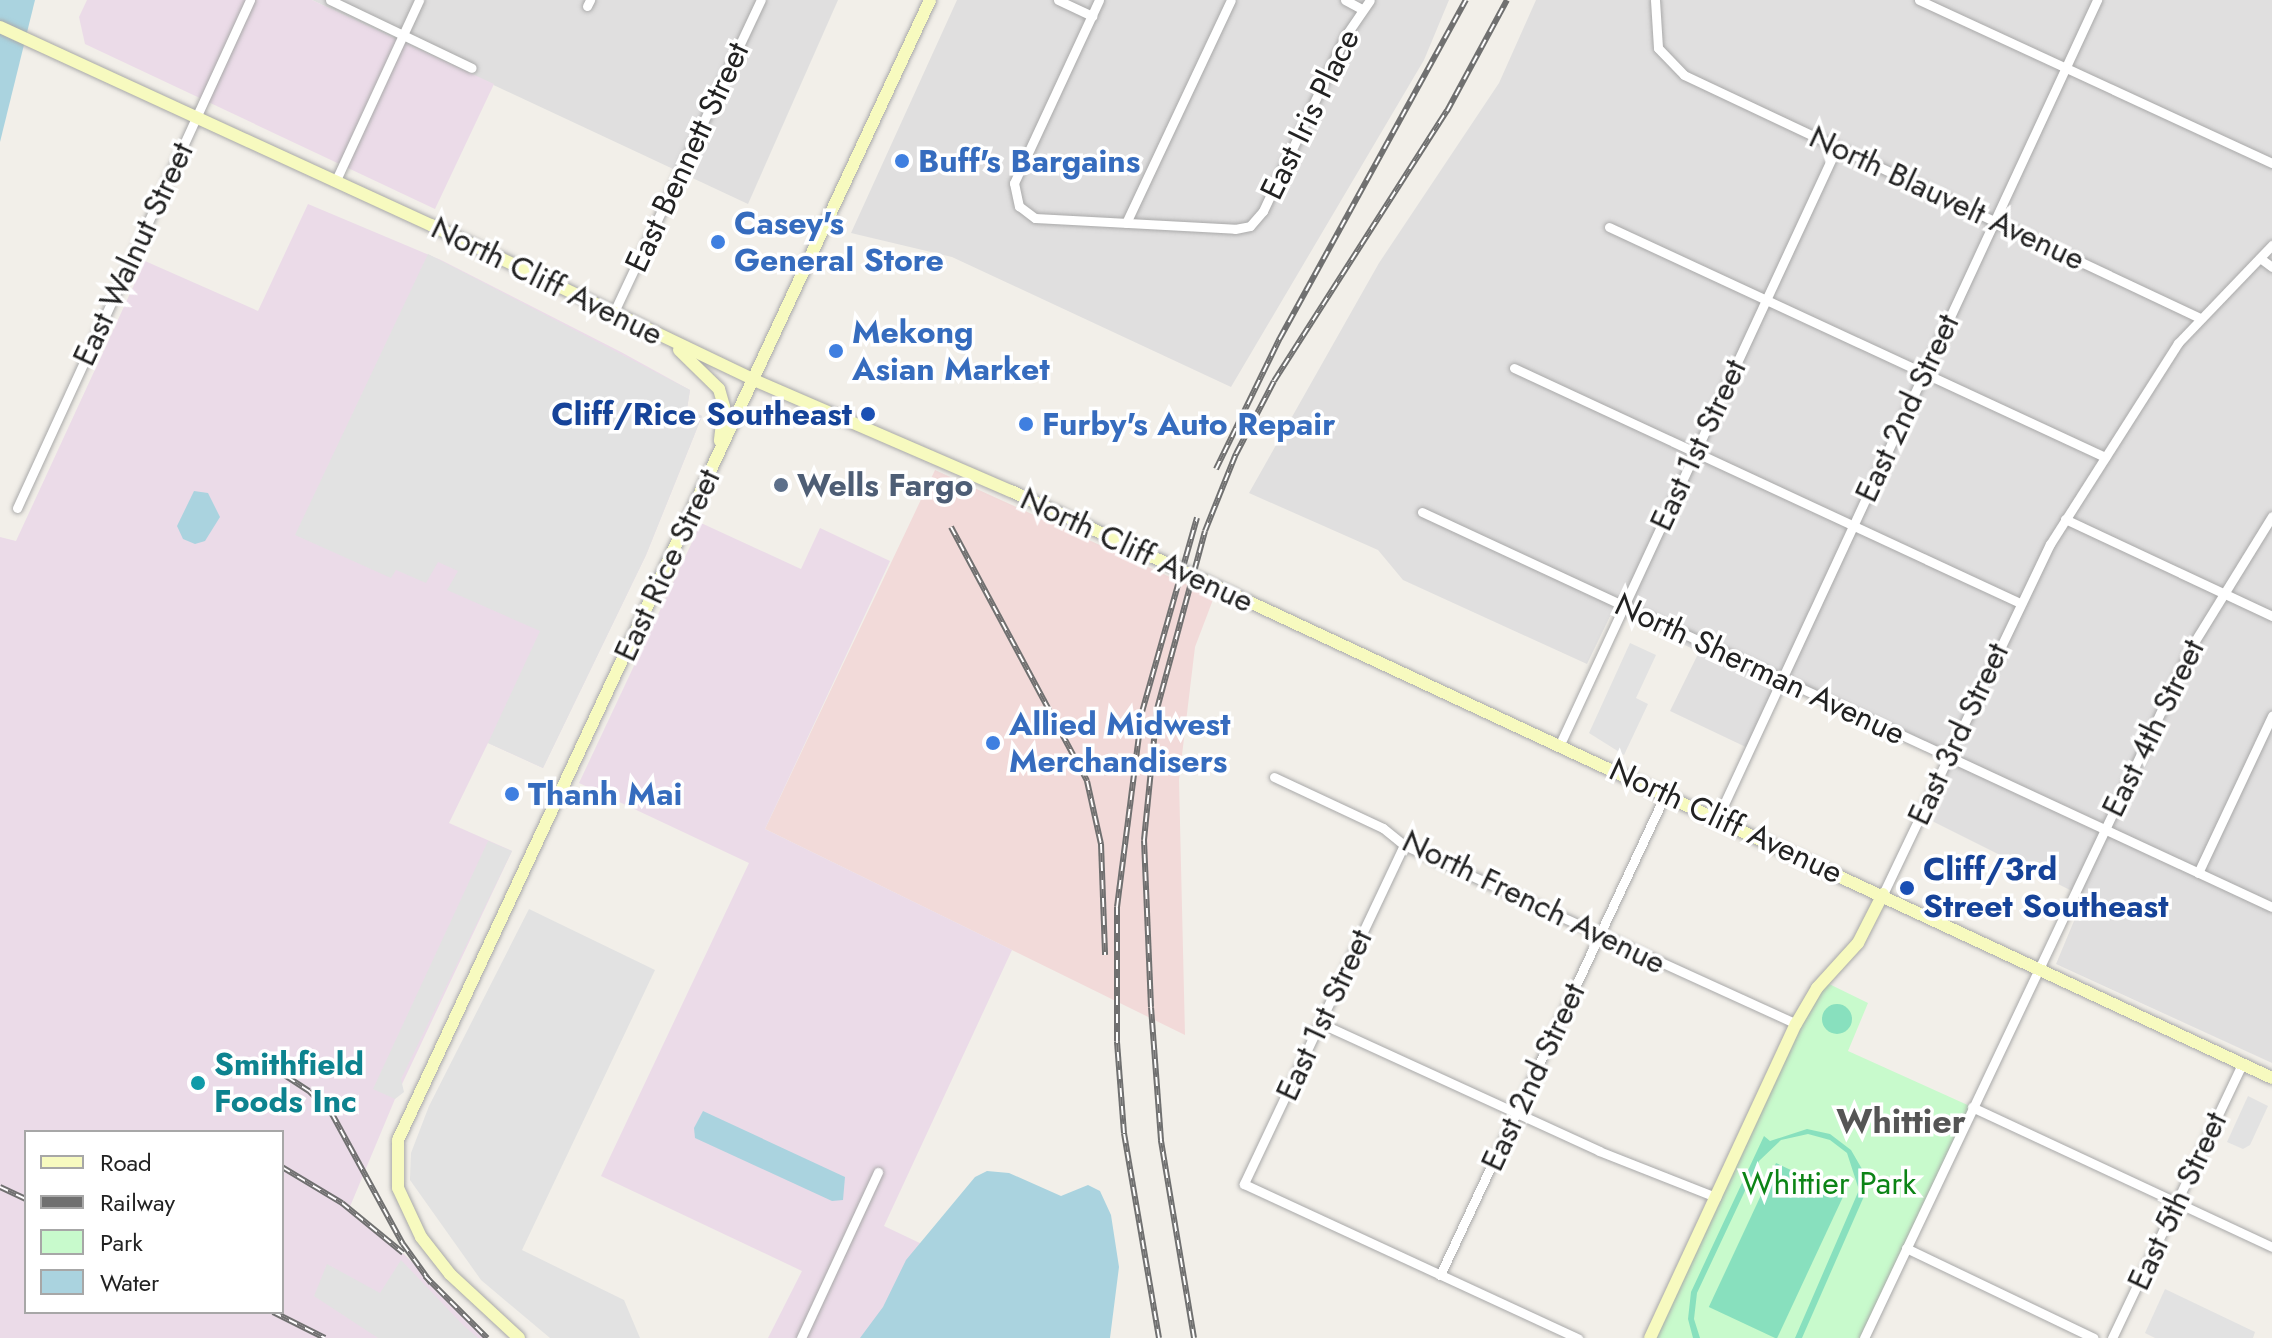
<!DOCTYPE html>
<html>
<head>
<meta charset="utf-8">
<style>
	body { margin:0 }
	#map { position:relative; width:2272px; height:1338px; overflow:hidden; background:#f2efe9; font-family:Jost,sans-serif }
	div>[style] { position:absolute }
	.residential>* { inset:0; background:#e0dfdf }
	.commercial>* { inset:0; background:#f2dad9 }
	.industrial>* { inset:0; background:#ebdbe8 }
	.park>* { inset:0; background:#c8facc }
	.pitch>* { inset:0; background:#88e0be; transform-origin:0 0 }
	.round { border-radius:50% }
	.parking>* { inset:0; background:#e2e2e2 }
	.water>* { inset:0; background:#aad3df }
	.roads { filter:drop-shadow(0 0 2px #a9a9a9) drop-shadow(0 0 2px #a9a9a9) }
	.street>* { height:9px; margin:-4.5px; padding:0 4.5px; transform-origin:4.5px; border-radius:4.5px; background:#fff }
	.secondary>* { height:12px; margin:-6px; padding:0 6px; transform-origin:6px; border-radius:6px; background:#f7fabf }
	.rail>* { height:6px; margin-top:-3px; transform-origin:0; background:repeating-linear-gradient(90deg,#fff 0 9px,#707070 0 18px); box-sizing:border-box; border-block:2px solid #707070 }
	.dots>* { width:22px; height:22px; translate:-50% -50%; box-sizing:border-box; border:4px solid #fff; border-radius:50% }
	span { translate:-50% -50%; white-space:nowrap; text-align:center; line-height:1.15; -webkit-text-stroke:7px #fff; paint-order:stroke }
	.street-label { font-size:32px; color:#222 }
	.shop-label { font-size:32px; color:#366cbe; font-weight:700 }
	.left { translate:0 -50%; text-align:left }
	.transit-label { font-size:32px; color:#164399; font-weight:700 }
	.right { translate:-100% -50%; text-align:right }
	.service-label { font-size:32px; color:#4e5e75; font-weight:700 }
	.culture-label { font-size:32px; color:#0d838f; font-weight:700 }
	.park-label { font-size:32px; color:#0c8416 }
	.neighbourhood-label { font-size:34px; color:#555; font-weight:700 }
	.legend { position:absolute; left:24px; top:1130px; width:260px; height:184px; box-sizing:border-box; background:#fff; border:2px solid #a7a7a7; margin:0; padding:10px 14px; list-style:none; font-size:24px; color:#222 }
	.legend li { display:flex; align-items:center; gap:16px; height:40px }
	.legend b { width:40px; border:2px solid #a7a7a7 }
</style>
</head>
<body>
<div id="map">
	<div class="residential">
		<i style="clip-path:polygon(312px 0,838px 0,748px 204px)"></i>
		<i style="clip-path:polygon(957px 0,1449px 0,1424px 60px,1231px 387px,952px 257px,851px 233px)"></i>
		<i style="clip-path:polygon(1536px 0,2272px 0,2272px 1063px,2056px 964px,2084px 897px,1920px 815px,1947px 757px,1783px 680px,1750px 749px,1670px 711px,1699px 652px,1613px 610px,1587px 664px,1403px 580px,1378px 550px,1249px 493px,1379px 263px,1499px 83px)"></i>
	</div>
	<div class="commercial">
		<i style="clip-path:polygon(935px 470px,1214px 597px,1195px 647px,1179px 780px,1185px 1035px,765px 829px)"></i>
	</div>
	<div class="industrial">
		<i style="clip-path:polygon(87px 0,312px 0,494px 84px,435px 209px,85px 44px,79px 17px)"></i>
		<i style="clip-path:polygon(evenodd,308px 204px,441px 260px,621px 352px,690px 390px,687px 409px,702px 416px,646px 555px,543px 768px,488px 743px,449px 823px,512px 851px,395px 1099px,349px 1209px,406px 1256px,487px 1338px,0 1338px,0 537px,16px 541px,145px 261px,258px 311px,308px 204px,26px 1132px,282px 1132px,282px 1312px,26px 1312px,26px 1132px)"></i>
		<i style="clip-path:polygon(701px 523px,801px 569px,820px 528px,890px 561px,765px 829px,1012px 950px,884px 1226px,926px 1246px,919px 1338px,768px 1338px,802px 1271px,601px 1176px,749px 863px,579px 783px)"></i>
	</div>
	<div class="park">
		<i style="clip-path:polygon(1823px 981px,1868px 1003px,1848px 1051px,1972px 1107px,1864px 1338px,1650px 1338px)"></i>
	</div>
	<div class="pitch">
		<i class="round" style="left:1822px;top:1004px;width:30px;height:30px"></i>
		<i style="clip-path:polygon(1807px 1129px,1830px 1134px,1851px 1150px,1862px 1169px,1865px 1194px,1802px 1338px,1795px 1338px,1859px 1190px,1847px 1153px,1830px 1140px,1808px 1134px,1781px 1140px,1759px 1161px,1697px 1293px,1694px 1319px,1700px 1338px,1693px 1338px,1688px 1319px,1691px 1292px,1764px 1136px,1770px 1141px)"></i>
		<i style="left:1776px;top:1163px;width:75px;height:159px;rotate:25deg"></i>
	</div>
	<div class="parking">
		<i style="clip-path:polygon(428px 254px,690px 390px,687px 409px,702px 416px,646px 555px,543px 768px,488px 743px,540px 631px,447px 590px,458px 571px,438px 562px,426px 583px,396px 570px,391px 578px,295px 535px)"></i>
		<i style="clip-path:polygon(1630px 643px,1656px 655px,1636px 698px,1648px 704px,1624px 755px,1589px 733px)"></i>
		<i style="clip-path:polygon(488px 841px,512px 851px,401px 1079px,404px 1092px,395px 1099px,373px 1089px)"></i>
		<i style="clip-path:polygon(529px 909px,655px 970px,522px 1250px,624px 1300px,640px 1338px,550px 1338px,481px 1280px,410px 1180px,411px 1153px,429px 1106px)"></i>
		<i style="clip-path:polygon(2248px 1096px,2268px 1106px,2250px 1145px,2243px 1149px,2227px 1142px)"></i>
		<i style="clip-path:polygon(401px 1260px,463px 1325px,478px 1338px,378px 1338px,314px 1296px,327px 1264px,380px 1293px)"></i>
		<i style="clip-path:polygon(2165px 1289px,2255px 1332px,2253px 1338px,2155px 1338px,2145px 1333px)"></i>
	</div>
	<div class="water">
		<i style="clip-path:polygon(0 0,35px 0,0 142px)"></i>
		<i style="clip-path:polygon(194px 491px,208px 493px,220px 517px,205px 541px,195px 544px,183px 539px,177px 526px)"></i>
		<i style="clip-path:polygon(703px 1111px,845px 1177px,843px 1200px,832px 1201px,695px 1138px,694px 1128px)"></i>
		<i style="clip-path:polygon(987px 1171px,1009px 1173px,1061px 1196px,1088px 1185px,1100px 1191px,1111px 1215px,1119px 1267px,1110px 1338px,860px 1338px,883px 1307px,906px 1260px,975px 1177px)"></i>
	</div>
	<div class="roads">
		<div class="street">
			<i style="left:330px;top:0;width:157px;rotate:25.6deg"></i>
			<i style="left:1058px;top:0;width:38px;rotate:25deg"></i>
			<i style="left:1099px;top:0;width:202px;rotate:114.9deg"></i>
			<i style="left:1014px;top:183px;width:24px;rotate:78deg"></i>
			<i style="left:1019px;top:206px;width:20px;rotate:37deg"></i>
			<i style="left:1035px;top:218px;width:200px;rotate:3.1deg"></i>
			<i style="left:1235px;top:229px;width:15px;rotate:-11deg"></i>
			<i style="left:1250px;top:226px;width:20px;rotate:-49deg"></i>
			<i style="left:1263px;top:211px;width:195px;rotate:-64.8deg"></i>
			<i style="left:1346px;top:35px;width:42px;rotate:-55.6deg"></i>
			<i style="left:1345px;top:0;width:19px;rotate:28deg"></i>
			<i style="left:1655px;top:0;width:48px;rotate:86.4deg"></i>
			<i style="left:1658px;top:48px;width:37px;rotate:46deg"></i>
			<i style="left:1684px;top:75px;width:570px;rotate:25.22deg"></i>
			<i style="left:1919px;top:0;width:389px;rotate:24.8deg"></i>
			<i style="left:587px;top:6px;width:7px;rotate:-63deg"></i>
			<i style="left:336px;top:180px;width:198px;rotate:-65.2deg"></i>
			<i style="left:1126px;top:223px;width:246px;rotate:-64.8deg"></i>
			<i style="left:1609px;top:227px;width:547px;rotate:24.88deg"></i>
			<i style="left:2260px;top:258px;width:15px;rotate:37deg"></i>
			<i style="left:613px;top:314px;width:347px;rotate:-64.8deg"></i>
			<i style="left:1514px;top:368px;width:558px;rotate:24.91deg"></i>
			<i style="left:17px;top:508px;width:559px;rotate:-65.36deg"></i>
			<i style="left:1422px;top:512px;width:937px;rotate:24.92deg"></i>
			<i style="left:2065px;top:519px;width:229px;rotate:25.1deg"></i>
			<i style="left:1560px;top:744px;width:658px;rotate:-65.11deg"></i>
			<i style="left:1274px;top:777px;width:120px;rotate:25.1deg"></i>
			<i style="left:1383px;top:828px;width:27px;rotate:39deg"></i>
			<i style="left:1404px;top:845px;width:431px;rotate:24.5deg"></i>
			<i style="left:1718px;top:817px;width:901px;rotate:-65.11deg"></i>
			<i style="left:1404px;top:845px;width:375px;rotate:115.3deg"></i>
			<i style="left:1244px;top:1184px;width:368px;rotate:24.8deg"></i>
			<i style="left:2198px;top:873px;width:174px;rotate:-64.8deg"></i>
			<i style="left:1883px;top:894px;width:388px;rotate:-64.5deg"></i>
			<i style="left:2050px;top:544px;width:238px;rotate:-57.5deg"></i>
			<i style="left:2178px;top:343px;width:136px;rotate:-46.2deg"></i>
			<i style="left:1320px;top:1023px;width:307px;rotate:24.6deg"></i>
			<i style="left:1599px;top:1151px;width:126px;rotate:21.5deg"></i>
			<i style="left:1972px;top:1107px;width:331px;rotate:25deg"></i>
			<i style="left:1906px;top:1248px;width:208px;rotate:25.6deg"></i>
			<i style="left:1440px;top:1275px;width:532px;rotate:-64.88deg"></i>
			<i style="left:801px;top:1338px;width:183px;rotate:-65.1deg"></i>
			<i style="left:1864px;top:1338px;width:768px;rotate:-64.64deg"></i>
			<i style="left:2193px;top:644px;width:150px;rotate:-58.3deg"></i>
			<i style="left:2112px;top:1338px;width:303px;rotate:-64.6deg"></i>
		</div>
		<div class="secondary">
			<i style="left:0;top:27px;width:474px;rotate:24.7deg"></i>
			<i style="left:431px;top:225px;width:358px;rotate:25.6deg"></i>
			<i style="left:754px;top:380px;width:280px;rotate:23.4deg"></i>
			<i style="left:1011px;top:491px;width:1391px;rotate:24.96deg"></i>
			<i style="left:679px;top:350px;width:56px;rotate:44.3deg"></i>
			<i style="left:719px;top:389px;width:19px;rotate:74deg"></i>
			<i style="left:724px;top:407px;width:34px;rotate:97deg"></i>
			<i style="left:519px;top:1338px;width:94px;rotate:-137.2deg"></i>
			<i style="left:450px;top:1274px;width:47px;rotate:-128.1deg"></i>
			<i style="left:421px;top:1237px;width:54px;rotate:-115.1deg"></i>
			<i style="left:398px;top:1188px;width:48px;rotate:-90deg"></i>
			<i style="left:398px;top:1140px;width:1258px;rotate:-64.98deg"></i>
			<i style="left:1650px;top:1338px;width:346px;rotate:-65.1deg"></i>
			<i style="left:1796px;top:1024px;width:42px;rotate:-59.7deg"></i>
			<i style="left:1817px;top:988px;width:61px;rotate:-47.7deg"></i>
			<i style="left:1858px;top:943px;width:55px;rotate:-63deg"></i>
		</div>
	</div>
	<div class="rail">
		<i style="left:1216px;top:469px;width:146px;rotate:-64deg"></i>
		<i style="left:1280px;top:338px;width:386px;rotate:-61.2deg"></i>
		<i style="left:951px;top:527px;width:288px;rotate:61.8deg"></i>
		<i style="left:1087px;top:781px;width:65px;rotate:77.5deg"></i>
		<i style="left:1101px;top:844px;width:111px;rotate:87.9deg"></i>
		<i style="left:272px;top:1067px;width:44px;rotate:33deg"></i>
		<i style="left:309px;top:1091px;width:33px;rotate:45deg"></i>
		<i style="left:332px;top:1114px;width:148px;rotate:61.4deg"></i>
		<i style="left:403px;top:1244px;width:48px;rotate:54.3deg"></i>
		<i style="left:282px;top:1167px;width:70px;rotate:31deg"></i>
		<i style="left:342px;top:1203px;width:79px;rotate:39.3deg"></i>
		<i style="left:0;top:1187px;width:29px;rotate:25deg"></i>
		<i style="left:425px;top:1276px;width:88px;rotate:45deg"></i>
		<i style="left:273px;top:1312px;width:58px;rotate:26.6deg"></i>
		<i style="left:1159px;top:1338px;width:208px;rotate:-99.7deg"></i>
		<i style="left:1124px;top:1133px;width:92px;rotate:-94.4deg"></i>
		<i style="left:1117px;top:1041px;width:134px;rotate:-90deg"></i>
		<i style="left:1117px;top:907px;width:197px;rotate:-82.7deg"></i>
		<i style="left:1142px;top:712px;width:202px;rotate:-74.2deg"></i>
		<i style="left:1194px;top:1338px;width:201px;rotate:-99.5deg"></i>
		<i style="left:1161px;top:1140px;width:133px;rotate:-94.3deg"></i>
		<i style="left:1151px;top:1007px;width:167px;rotate:-92.4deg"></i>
		<i style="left:1144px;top:840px;width:132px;rotate:-84.3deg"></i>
		<i style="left:1157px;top:709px;width:184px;rotate:-74.9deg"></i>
		<i style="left:1205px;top:531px;width:83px;rotate:-68.1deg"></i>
		<i style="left:1236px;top:454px;width:82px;rotate:-62.5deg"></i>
		<i style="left:1274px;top:381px;width:321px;rotate:-57.4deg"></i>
		<i style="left:1447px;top:111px;width:126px;rotate:-61.6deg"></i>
	</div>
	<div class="dots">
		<i style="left:902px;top:161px;background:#3f7fe0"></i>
		<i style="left:718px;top:242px;background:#3f7fe0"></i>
		<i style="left:836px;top:351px;background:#3f7fe0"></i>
		<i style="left:868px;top:414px;background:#1a4fb4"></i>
		<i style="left:1026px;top:424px;background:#3f7fe0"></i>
		<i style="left:781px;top:485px;background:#5c6f8a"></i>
		<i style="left:993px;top:743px;background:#3f7fe0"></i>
		<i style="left:512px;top:794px;background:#3f7fe0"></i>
		<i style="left:1907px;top:888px;background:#1a4fb4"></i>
		<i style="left:198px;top:1083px;background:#0f9aa8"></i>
	</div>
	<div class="street-label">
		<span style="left:1310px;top:114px;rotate:-64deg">East Iris Place</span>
		<span style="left:687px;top:157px;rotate:-65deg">East Bennett Street</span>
		<span style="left:1947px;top:198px;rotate:25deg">North Blauvelt Avenue</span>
		<span style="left:133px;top:254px;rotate:-65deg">East Walnut Street</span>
		<span style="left:547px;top:281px;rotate:26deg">North Cliff Avenue</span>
		<span style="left:1907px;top:408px;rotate:-65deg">East 2nd Street</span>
		<span style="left:1698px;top:445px;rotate:-65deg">East 1st Street</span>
		<span style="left:1137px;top:550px;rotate:25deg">North Cliff Avenue</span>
		<span style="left:667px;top:565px;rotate:-65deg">East Rice Street</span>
		<span style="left:1760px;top:669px;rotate:25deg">North Sherman Avenue</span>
		<span style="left:2153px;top:728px;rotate:-64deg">East 4th Street</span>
		<span style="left:1958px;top:734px;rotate:-65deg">East 3rd Street</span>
		<span style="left:1726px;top:821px;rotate:25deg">North Cliff Avenue</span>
		<span style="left:1534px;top:902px;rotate:26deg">North French Avenue</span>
		<span style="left:1324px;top:1015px;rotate:-65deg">East 1st Street</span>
		<span style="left:1533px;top:1077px;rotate:-65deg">East 2nd Street</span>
		<span style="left:2177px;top:1201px;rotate:-65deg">East 5th Street</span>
	</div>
	<div class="shop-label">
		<span class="left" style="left:918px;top:161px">Buff's Bargains</span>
		<span class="left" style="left:734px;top:242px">Casey's<br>General Store</span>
		<span class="left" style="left:852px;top:351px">Mekong<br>Asian Market</span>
		<span class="left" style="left:1042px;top:424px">Furby's Auto Repair</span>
		<span class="left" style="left:1009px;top:743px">Allied Midwest<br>Merchandisers</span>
		<span class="left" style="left:528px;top:794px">Thanh Mai</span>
	</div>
	<div class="transit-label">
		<span class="right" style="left:852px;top:414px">Cliff/Rice Southeast</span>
		<span class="left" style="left:1923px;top:888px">Cliff/3rd<br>Street Southeast</span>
	</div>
	<div class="service-label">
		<span class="left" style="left:797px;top:485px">Wells Fargo</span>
	</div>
	<div class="culture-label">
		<span class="left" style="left:214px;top:1083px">Smithfield<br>Foods Inc</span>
	</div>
	<div class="park-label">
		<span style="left:1829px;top:1183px">Whittier Park</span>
	</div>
	<div class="neighbourhood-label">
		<span style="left:1901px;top:1122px">Whittier</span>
	</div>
	<ul class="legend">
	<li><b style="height:10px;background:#f7fabf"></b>Road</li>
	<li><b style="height:10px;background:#707070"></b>Railway</li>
	<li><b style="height:22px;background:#c8facc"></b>Park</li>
	<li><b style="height:22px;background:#aad3df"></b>Water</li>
	</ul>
</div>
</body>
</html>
